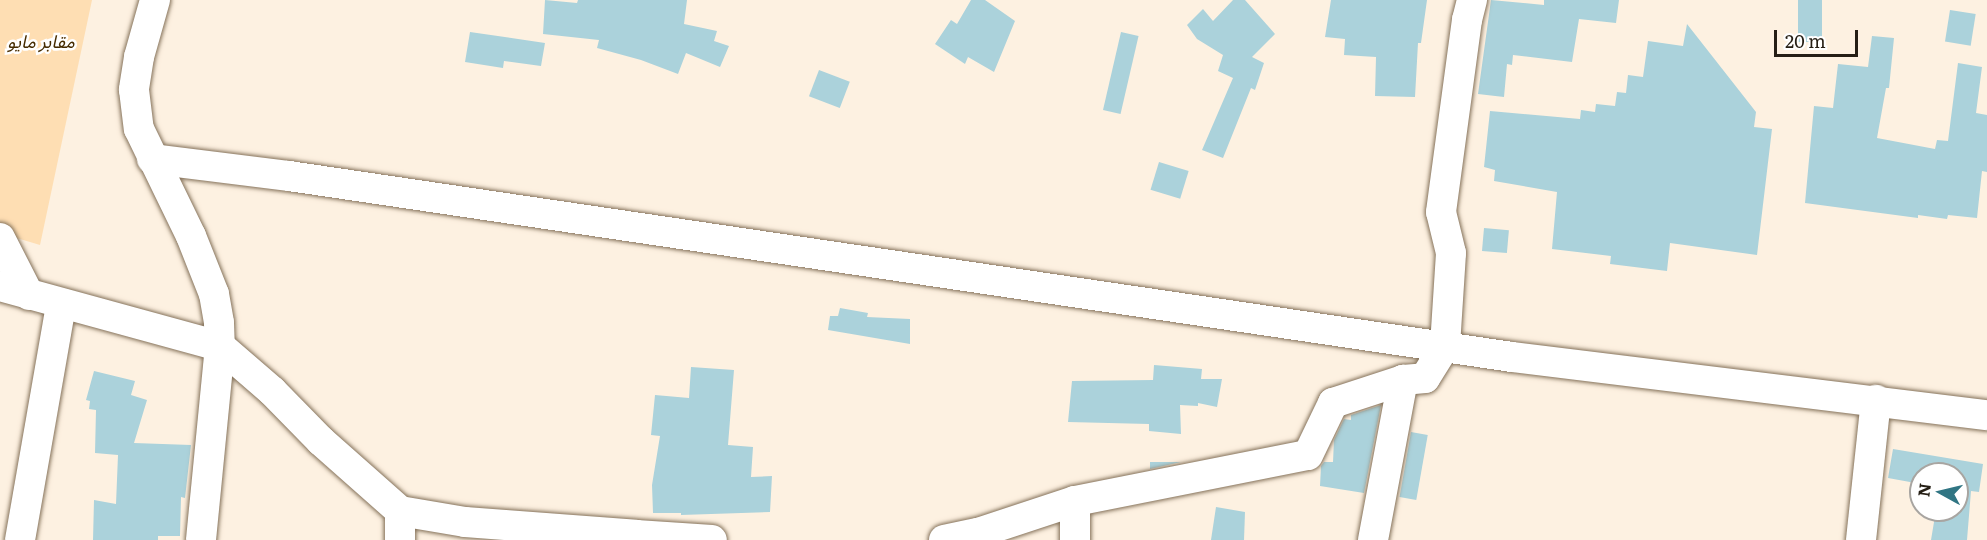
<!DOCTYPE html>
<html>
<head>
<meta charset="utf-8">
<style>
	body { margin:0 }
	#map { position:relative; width:1987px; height:540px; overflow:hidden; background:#fdf1e1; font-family:Literata,"Noto Sans Arabic",serif }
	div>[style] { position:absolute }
	.green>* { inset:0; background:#fedeb3 }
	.building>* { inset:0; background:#abd2db; transform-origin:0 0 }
	.roads { filter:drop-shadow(0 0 2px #85725a) drop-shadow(0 0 2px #85725a) }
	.minor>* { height:30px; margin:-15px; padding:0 15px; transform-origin:15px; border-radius:15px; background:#fff }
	span { translate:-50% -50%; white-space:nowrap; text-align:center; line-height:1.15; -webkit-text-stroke:5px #fff; paint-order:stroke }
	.park-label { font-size:18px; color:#452b00; font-style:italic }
	.north { position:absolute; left:1909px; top:462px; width:60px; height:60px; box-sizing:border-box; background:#fff; border:2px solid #a8a5a1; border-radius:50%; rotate:278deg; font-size:16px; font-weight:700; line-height:24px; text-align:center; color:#251e14 }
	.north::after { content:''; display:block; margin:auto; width:21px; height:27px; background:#307583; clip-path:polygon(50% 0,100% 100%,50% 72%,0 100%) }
	.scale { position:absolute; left:1774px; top:30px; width:84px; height:27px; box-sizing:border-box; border:3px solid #251e14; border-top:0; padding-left:8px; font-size:18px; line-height:21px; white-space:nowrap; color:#251e14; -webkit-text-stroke:4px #fff; paint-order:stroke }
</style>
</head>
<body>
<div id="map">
	<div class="green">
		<i style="clip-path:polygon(0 0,92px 0,40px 245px,0 233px)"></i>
	</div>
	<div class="building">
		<i style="clip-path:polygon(545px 0,577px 3px,578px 0,687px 0,684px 24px,717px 31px,714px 41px,729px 46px,720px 67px,686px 53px,678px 74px,641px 60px,597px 48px,599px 40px,543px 34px)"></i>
		<i style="clip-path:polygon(971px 0,985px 0,1015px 21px,994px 72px,968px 57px,965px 64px,935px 44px,951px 20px,957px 24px)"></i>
		<i style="clip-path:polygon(1233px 0,1245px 0,1275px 34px,1252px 57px,1264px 63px,1255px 90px,1251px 88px,1223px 158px,1202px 150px,1233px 78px,1218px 71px,1223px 55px,1197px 39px,1187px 25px,1203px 9px,1213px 21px)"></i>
		<i style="clip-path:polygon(1331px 0,1427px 0,1421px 43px,1418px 43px,1415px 97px,1375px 96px,1376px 57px,1344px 55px,1345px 39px,1325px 37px)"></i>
		<i style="clip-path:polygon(1491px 0,1544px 5px,1544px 0,1619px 0,1616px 23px,1579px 19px,1572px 62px,1513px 55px,1512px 65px,1507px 64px,1504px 97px,1478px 94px)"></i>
		<i style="left:1798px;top:0;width:24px;height:42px"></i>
		<i style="left:1950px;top:10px;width:26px;height:32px;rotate:9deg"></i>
		<i style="clip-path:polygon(1687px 24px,1756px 112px,1754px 127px,1772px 129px,1757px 255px,1670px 243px,1667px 271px,1610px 264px,1611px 256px,1552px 249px,1557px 192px,1494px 181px,1495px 170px,1484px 167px,1490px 111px,1580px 119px,1581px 110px,1595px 112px,1596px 104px,1615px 106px,1617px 92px,1626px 93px,1628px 75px,1643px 77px,1648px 41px,1683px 46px)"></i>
		<i style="clip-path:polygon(470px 32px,545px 43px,541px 66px,504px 61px,503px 68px,465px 62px)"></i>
		<i style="left:1121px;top:32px;width:18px;height:80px;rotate:13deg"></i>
		<i style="clip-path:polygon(1872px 36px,1894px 38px,1889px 88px,1886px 88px,1877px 138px,1935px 149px,1937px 140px,1948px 141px,1958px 63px,1982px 67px,1976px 113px,1987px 115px,1987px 172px,1982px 171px,1977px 218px,1948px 215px,1947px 219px,1918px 215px,1918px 218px,1805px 203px,1814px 106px,1833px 108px,1838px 64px,1868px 67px)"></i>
		<i style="left:819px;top:70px;width:33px;height:28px;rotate:21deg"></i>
		<i style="left:1159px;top:162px;width:31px;height:29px;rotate:17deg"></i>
		<i style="left:1484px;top:228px;width:25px;height:23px;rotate:5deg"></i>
		<i style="clip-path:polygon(840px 308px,868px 313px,867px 317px,910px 319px,910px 344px,828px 330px,830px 316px,838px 316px)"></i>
		<i style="clip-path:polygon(1154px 365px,1202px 369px,1201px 379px,1222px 379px,1217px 407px,1198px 403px,1198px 406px,1180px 405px,1181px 434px,1149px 431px,1149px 424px,1068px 422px,1072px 381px,1153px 380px)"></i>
		<i style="clip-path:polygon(691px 367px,734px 370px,728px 445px,753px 447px,751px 477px,772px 476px,770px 512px,681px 515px,681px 513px,653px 513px,652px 485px,660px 436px,651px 435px,655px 395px,689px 398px)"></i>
		<i style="clip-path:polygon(94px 371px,135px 381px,131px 395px,147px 400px,134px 443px,191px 445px,185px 498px,181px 497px,180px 536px,158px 536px,158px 540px,93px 540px,94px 500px,116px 504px,118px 455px,95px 453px,96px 410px,89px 409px,90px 401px,86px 400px)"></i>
		<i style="clip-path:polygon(1381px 405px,1364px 493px,1320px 486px,1321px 466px,1324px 462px,1333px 462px,1334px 440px,1344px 419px,1351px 420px,1351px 415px)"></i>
		<i style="left:1411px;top:432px;width:17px;height:66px;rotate:10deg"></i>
		<i style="clip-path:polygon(1893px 449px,1983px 464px,1979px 492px,1971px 491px,1967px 540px,1931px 540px,1936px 510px,1957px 510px,1957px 474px,1921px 474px,1921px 484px,1888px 478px)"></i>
		<i style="clip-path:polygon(1150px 462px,1181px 462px,1150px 469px)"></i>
		<i style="clip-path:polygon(1216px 507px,1245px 512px,1244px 540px,1211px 540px)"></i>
	</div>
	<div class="roads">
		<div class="minor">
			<i style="left:155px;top:0;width:59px;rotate:105.7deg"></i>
			<i style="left:139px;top:57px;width:33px;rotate:99deg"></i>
			<i style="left:134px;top:90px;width:39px;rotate:83deg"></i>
			<i style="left:139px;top:129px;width:119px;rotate:64.1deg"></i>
			<i style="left:191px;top:236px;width:62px;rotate:68.4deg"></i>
			<i style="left:214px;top:294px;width:29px;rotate:80deg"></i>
			<i style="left:219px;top:323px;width:23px;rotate:88deg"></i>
			<i style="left:220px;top:346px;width:195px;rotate:95.6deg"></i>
			<i style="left:152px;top:159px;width:138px;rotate:7.1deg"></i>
			<i style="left:289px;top:176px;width:1236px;rotate:8.42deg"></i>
			<i style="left:1512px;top:357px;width:479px;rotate:7deg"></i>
			<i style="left:0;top:238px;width:64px;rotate:63deg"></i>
			<i style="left:0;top:286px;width:228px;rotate:15.3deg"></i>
			<i style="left:220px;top:346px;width:69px;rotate:40.9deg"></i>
			<i style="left:272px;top:391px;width:70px;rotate:45.6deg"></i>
			<i style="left:321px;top:441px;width:106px;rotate:41.5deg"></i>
			<i style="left:400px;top:511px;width:66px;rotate:9.6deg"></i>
			<i style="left:465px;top:522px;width:171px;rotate:4.3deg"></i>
			<i style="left:636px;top:535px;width:5px;rotate:90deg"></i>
			<i style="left:1075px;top:501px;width:39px;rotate:90deg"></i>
			<i style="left:400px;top:511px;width:29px;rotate:90deg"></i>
			<i style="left:636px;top:535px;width:76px;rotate:3.8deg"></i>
			<i style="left:20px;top:540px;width:240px;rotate:-80.1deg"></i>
			<i style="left:944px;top:540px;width:35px;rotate:-12deg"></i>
			<i style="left:978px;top:533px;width:102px;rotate:-18.3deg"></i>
			<i style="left:1075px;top:501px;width:237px;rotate:-11.2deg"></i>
			<i style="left:1308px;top:455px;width:58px;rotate:-64.3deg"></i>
			<i style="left:1333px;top:403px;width:74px;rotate:-18.2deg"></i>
			<i style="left:1403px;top:380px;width:22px;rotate:-5deg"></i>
			<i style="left:1425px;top:378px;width:38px;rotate:-58deg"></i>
			<i style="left:1445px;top:346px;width:93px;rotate:-86.3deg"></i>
			<i style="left:1451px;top:253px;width:42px;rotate:-103.7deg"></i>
			<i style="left:1441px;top:212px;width:194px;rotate:-82.3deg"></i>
			<i style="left:1467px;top:20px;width:21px;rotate:-76deg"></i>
			<i style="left:1373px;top:540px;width:163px;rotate:-79.4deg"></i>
			<i style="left:1861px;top:540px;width:141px;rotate:-83.9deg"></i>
		</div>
	</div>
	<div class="park-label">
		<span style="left:41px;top:41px">مقابر مايو</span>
	</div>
	<div class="north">N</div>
	<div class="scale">20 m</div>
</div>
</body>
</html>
